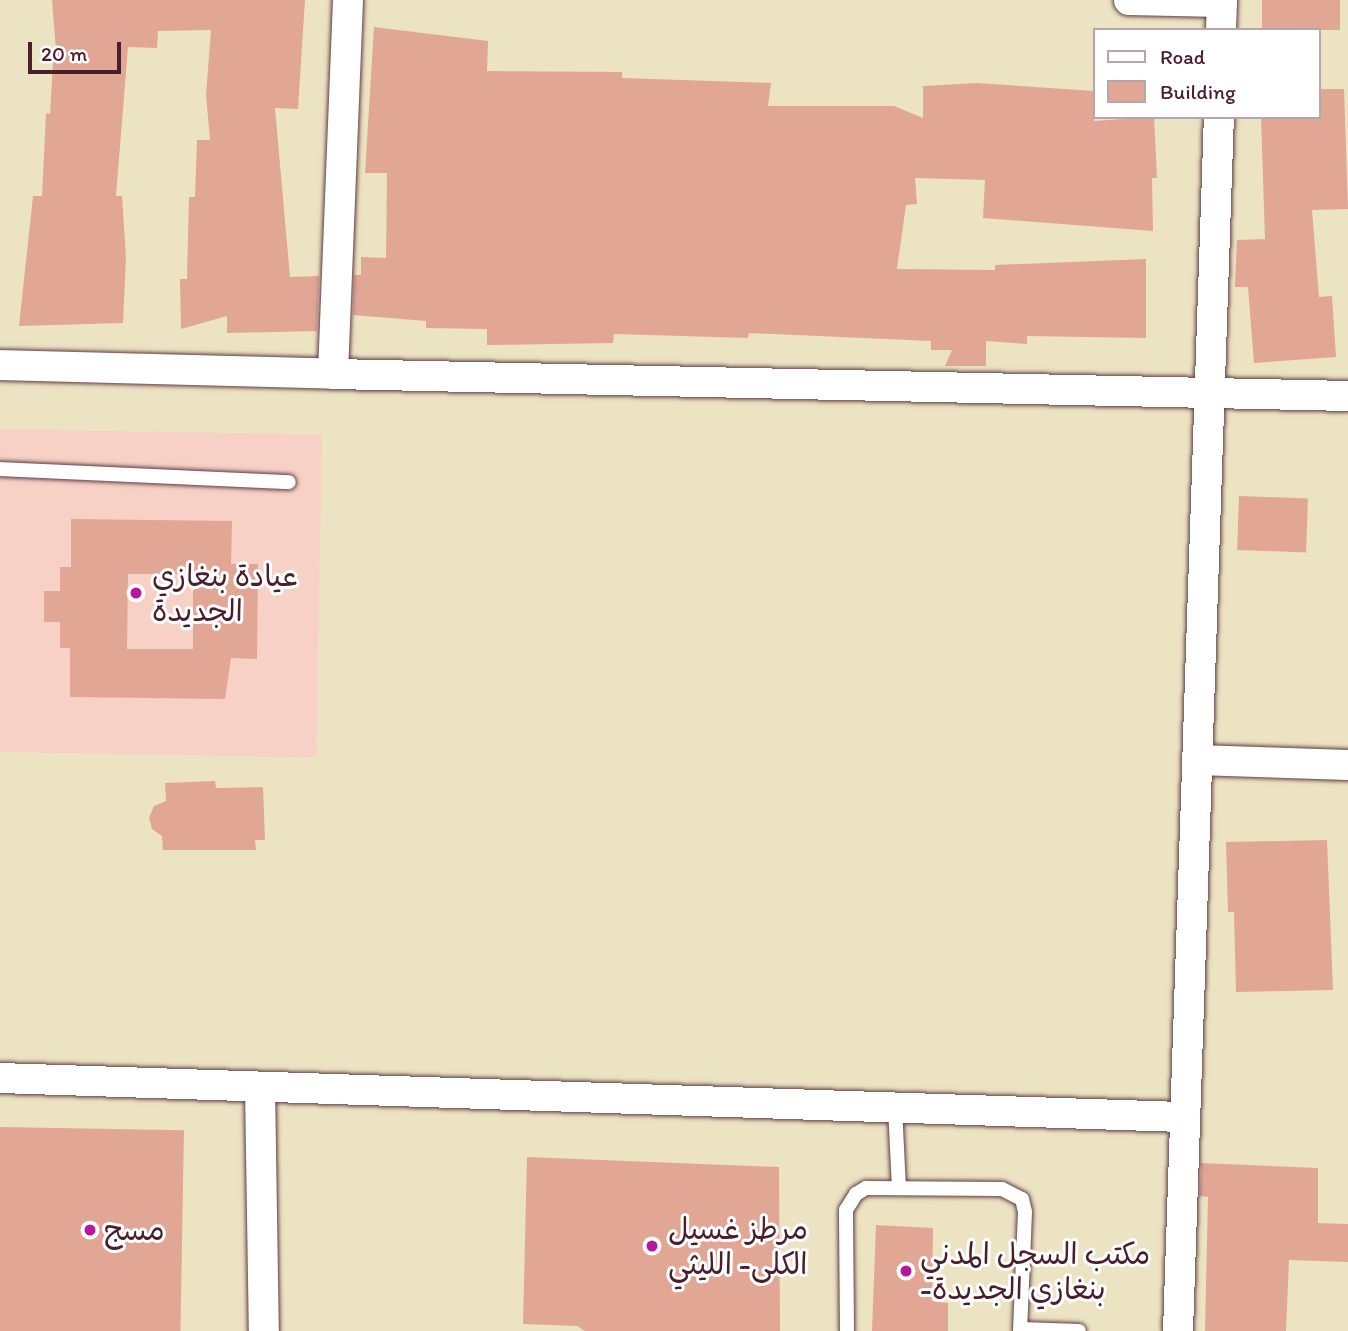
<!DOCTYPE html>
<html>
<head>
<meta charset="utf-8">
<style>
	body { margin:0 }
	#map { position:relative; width:1348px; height:1331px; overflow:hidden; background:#ece3c3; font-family:Itim,"Playpen Sans Arabic",sans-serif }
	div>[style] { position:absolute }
	.built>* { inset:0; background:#f7d1c6; transform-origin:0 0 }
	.building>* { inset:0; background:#e2a695; transform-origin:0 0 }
	.roads { filter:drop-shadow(0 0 2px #623c42) drop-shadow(0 0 2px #623c42) }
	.lane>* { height:14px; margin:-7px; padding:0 7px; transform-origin:7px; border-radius:7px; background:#fff }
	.street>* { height:30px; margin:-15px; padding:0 15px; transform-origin:15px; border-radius:15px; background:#fff }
	.dots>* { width:19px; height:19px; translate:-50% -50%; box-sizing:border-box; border:4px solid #fff; border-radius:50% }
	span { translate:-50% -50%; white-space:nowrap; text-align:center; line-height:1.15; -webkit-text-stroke:6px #fff; paint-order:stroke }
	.poi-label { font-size:30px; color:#4a1f2b }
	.left { translate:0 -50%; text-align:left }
	.legend { position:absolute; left:1093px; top:28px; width:228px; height:91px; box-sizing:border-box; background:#fff; border:2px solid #b7a5aa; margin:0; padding:9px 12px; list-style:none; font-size:21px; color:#4a1f2b }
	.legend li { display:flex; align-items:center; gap:14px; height:35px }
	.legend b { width:35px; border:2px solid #b7a5aa }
	.scale { position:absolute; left:28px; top:42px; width:93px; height:32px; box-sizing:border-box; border:4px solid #4a1f2b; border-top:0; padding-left:9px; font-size:21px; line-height:24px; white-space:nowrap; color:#4a1f2b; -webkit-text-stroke:5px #fff; paint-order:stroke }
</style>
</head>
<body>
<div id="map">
	<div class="built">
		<i style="left:0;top:429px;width:322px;height:323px;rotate:1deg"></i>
	</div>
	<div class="building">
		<i style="clip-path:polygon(52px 0,305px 0,298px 109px,275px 108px,290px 277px,319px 276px,317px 331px,227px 333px,227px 316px,181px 329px,180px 279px,187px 279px,189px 197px,195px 197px,197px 140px,210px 140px,206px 95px,211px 30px,158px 31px,157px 48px,128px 47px,116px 196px,122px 196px,126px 257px,123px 323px,19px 326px,33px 196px,42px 196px,46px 113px,50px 114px,53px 62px,57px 62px)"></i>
		<i style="left:1262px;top:0;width:78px;height:30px"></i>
		<i style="clip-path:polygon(374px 27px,488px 41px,487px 71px,622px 72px,622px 78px,771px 83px,768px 106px,894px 106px,923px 118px,923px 86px,977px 83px,1094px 91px,1094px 121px,1154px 117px,1157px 178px,1152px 178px,1153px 231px,983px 218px,985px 180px,915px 178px,917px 204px,906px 205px,897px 269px,995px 270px,995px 265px,1146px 259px,1146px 338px,1027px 336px,1027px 344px,986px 341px,986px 366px,945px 366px,952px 350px,931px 350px,931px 341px,749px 333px,748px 338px,614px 334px,613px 343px,487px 345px,487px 329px,426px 328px,426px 321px,353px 315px,354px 275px,361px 275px,361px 257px,386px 258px,387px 173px,365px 173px)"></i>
		<i style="clip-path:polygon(1318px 89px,1344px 89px,1348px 209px,1312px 210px,1319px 297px,1332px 296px,1336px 357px,1254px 363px,1248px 287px,1235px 287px,1237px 240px,1265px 239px,1261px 117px,1318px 117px)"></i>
		<i style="left:1239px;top:496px;width:69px;height:54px;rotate:2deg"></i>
		<i style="clip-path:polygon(evenodd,71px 519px,232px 521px,231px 564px,258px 564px,257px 659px,231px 658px,225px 699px,70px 697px,70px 648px,60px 648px,60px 622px,44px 622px,44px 591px,60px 591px,60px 567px,71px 567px,71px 519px,128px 574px,193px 574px,193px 649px,127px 649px,128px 574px)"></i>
		<i style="clip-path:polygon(215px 781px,216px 788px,263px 787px,265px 840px,255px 840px,256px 850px,163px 850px,162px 836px,152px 829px,149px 818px,154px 806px,166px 801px,165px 783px)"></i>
		<i style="clip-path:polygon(1327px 840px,1333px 990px,1236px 992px,1234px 912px,1228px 912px,1226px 842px)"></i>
		<i style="left:0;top:1127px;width:184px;height:204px;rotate:1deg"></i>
		<i style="clip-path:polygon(527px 1157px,779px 1167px,780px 1331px,585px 1331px,577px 1326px,523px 1324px)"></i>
		<i style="clip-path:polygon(1201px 1163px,1318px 1168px,1318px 1223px,1348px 1224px,1348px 1262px,1289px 1260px,1286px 1331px,1205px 1331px,1208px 1197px,1200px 1196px)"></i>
		<i style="clip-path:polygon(876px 1225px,933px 1228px,932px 1301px,948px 1303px,948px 1331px,872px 1331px)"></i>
	</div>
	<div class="roads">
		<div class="lane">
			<i style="left:0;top:469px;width:289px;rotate:2.6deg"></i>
			<i style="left:895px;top:1107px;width:81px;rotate:87.2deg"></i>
			<i style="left:1021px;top:1329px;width:58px;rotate:2deg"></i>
			<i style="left:847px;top:1331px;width:121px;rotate:-90.5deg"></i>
			<i style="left:846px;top:1210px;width:19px;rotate:-58deg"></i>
			<i style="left:856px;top:1194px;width:12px;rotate:-31deg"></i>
			<i style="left:866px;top:1188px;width:136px;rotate:0.4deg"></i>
			<i style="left:1002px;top:1189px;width:22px;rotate:27deg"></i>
			<i style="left:1022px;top:1199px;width:13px;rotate:77deg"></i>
			<i style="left:1025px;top:1212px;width:119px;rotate:92.4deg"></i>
		</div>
		<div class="street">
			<i style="left:348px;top:0;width:374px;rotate:92.3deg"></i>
			<i style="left:333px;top:374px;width:1015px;rotate:1.24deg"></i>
			<i style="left:1129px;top:0;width:93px;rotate:1.2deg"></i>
			<i style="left:1221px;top:30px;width:30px;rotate:-88deg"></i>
			<i style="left:0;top:365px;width:333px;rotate:1.5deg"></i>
			<i style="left:1197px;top:760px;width:151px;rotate:1.9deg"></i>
			<i style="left:0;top:1078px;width:1184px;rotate:1.89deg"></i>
			<i style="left:260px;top:1087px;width:244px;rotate:89.1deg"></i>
			<i style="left:1178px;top:1331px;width:1215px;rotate:-88.07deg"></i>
		</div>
	</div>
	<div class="dots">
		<i style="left:136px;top:593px;background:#b5179e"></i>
		<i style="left:90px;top:1230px;background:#b5179e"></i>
		<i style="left:652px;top:1246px;background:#b5179e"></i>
		<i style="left:906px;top:1271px;background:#b5179e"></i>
	</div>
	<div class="poi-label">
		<span class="left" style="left:152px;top:593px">عيادة بنغازي<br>الجديدة</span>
		<span class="left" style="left:668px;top:1246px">مرطز غسيل<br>الكلى- الليثي</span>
		<span class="left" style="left:104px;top:1230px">مسج</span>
		<span class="left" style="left:920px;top:1271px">مكتب السجل المدني<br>-بنغازي الجديدة</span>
	</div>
	<ul class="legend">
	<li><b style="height:9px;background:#fff"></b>Road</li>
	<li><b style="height:19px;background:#e2a695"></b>Building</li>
	</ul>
	<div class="scale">20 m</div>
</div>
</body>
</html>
